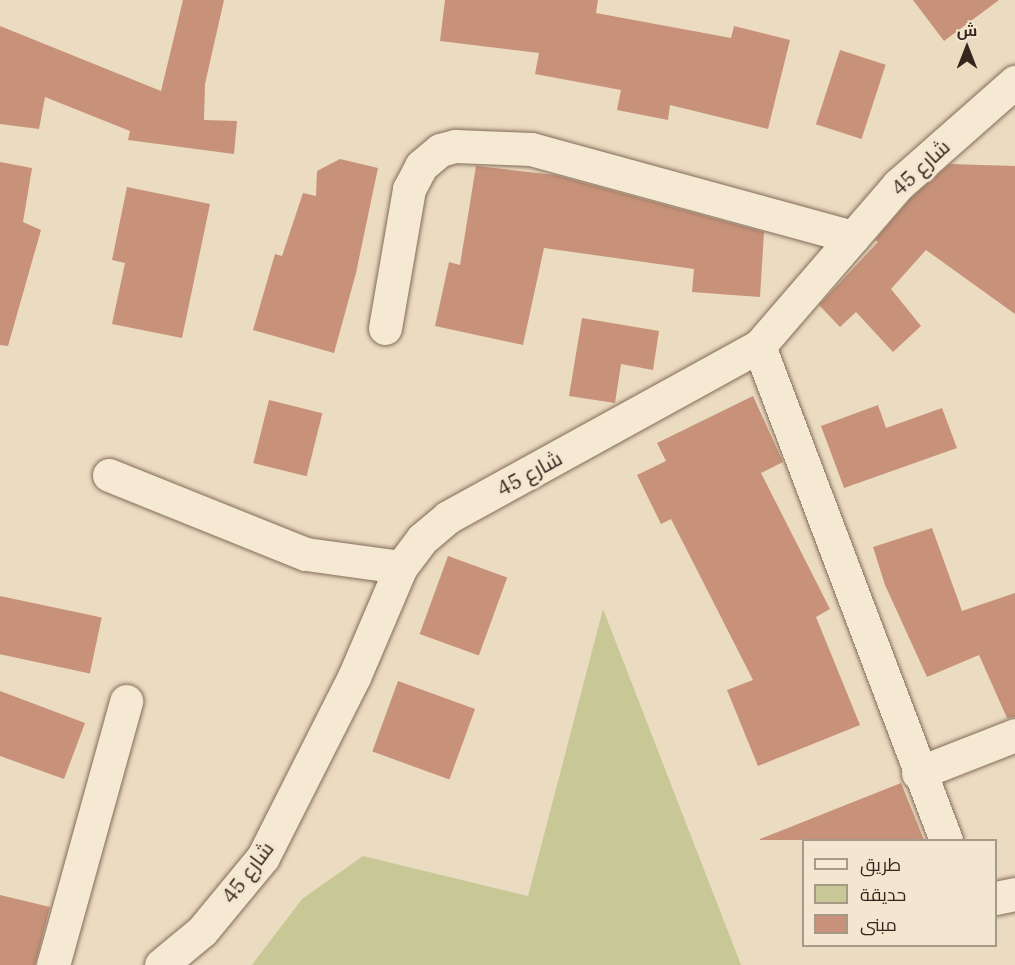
<!DOCTYPE html>
<html>
<head>
<meta charset="utf-8">
<style>
	body { margin:0 }
	#map { position:relative; width:1015px; height:965px; overflow:hidden; background:#ebdbc1; font-family:"IBM Plex Serif",Cairo,serif }
	div>[style] { position:absolute }
	.green>* { inset:0; background:#c7c896 }
	.building>* { inset:0; background:#c79279; transform-origin:0 0 }
	.roads { filter:drop-shadow(0 0 2px #836c5a) drop-shadow(0 0 2px #836c5a) }
	.minor>* { height:33px; margin:-16.5px; padding:0 16.5px; transform-origin:16.5px; border-radius:16.5px; background:#f6e9d4 }
	span { translate:-50% -50%; white-space:nowrap; text-align:center; line-height:1.15; -webkit-text-stroke:6px #f3e6d0; paint-order:stroke }
	.street-label { font-size:21px; color:#34261d }
	.legend { position:absolute; left:802px; top:839px; width:195px; height:108px; box-sizing:border-box; background:#f3e6d0; border:2px solid #a79988; margin:0; padding:8px 10px; list-style:none; font-size:18px; color:#34261d }
	.legend li { display:flex; align-items:center; gap:12px; height:30px }
	.legend b { width:30px; border:2px solid #a79988 }
	.north { position:absolute; left:937px; top:18px; width:60px; height:60px; -webkit-text-stroke:4px #f3e6d0; paint-order:stroke; rotate:0deg; font-size:16px; font-weight:700; line-height:24px; text-align:center; color:#34261d }
	.north::after { content:''; display:block; margin:auto; width:21px; height:27px; background:#34261d; clip-path:polygon(50% 0,100% 100%,50% 72%,0 100%) }
</style>
</head>
<body>
<div id="map">
	<div class="green">
		<i style="clip-path:polygon(603px 609px,741px 965px,252px 965px,302px 899px,363px 856px,528px 896px)"></i>
	</div>
	<div class="building">
		<i style="clip-path:polygon(183px 0,224px 0,205px 84px,204px 120px,237px 121px,234px 154px,128px 140px,130px 131px,45px 97px,39px 129px,0 124px,0 26px,161px 91px)"></i>
		<i style="clip-path:polygon(445px 0,598px 0,596px 13px,731px 38px,734px 26px,790px 40px,768px 129px,670px 105px,668px 120px,617px 110px,621px 90px,535px 74px,539px 53px,440px 41px)"></i>
		<i style="clip-path:polygon(913px 0,999px 0,944px 41px)"></i>
		<i style="left:840px;top:50px;width:48px;height:78px;rotate:18deg"></i>
		<i style="clip-path:polygon(340px 159px,378px 168px,356px 273px,334px 353px,253px 330px,275px 254px,282px 256px,303px 193px,316px 196px,317px 171px)"></i>
		<i style="clip-path:polygon(0 162px,32px 168px,23px 222px,41px 230px,8px 346px,0 345px)"></i>
		<i style="clip-path:polygon(950px 164px,1015px 166px,1015px 314px,926px 250px,891px 289px,921px 326px,893px 352px,856px 312px,840px 327px,819px 305px,878px 242px,875px 240px,911px 198px)"></i>
		<i style="clip-path:polygon(476px 166px,555px 175px,764px 232px,760px 297px,692px 292px,694px 269px,544px 248px,523px 345px,435px 326px,449px 262px,460px 265px)"></i>
		<i style="clip-path:polygon(127px 187px,210px 204px,182px 338px,112px 324px,125px 263px,112px 260px)"></i>
		<i style="clip-path:polygon(582px 318px,659px 331px,653px 370px,621px 364px,615px 403px,569px 396px)"></i>
		<i style="clip-path:polygon(753px 396px,783px 462px,761px 473px,830px 609px,816px 617px,860px 725px,758px 766px,727px 690px,753px 680px,671px 519px,661px 524px,637px 475px,666px 461px,657px 443px)"></i>
		<i style="left:269px;top:400px;width:55px;height:65px;rotate:14deg"></i>
		<i style="clip-path:polygon(878px 405px,886px 428px,942px 408px,957px 448px,844px 488px,821px 426px)"></i>
		<i style="clip-path:polygon(932px 528px,962px 611px,1015px 593px,1015px 717px,1007px 718px,979px 655px,927px 677px,885px 585px,873px 547px)"></i>
		<i style="left:448px;top:556px;width:63px;height:83px;rotate:20deg"></i>
		<i style="left:0;top:596px;width:104px;height:57px;rotate:12deg"></i>
		<i style="left:398px;top:681px;width:82px;height:75px;rotate:20deg"></i>
		<i style="clip-path:polygon(0 691px,85px 723px,64px 779px,0 756px)"></i>
		<i style="clip-path:polygon(901px 783px,924px 840px,760px 840px,760px 839px)"></i>
		<i style="clip-path:polygon(0 895px,50px 907px,35px 965px,0 965px)"></i>
	</div>
	<div class="roads">
		<div class="minor">
			<i style="left:385px;top:328px;width:141px;rotate:-80.2deg"></i>
			<i style="left:409px;top:189px;width:26px;rotate:-62deg"></i>
			<i style="left:421px;top:166px;width:25px;rotate:-40deg"></i>
			<i style="left:440px;top:150px;width:16px;rotate:-15deg"></i>
			<i style="left:455px;top:146px;width:76px;rotate:2.3deg"></i>
			<i style="left:531px;top:149px;width:334px;rotate:15.3deg"></i>
			<i style="left:759px;top:346px;width:528px;rotate:69.27deg"></i>
			<i style="left:109px;top:475px;width:212px;rotate:21.9deg"></i>
			<i style="left:306px;top:554px;width:96px;rotate:7.8deg"></i>
			<i style="left:918px;top:773px;width:104px;rotate:-21.4deg"></i>
			<i style="left:996px;top:898px;width:19px;rotate:-12deg"></i>
			<i style="left:53px;top:965px;width:274px;rotate:-74.5deg"></i>
			<i style="left:161px;top:965px;width:53px;rotate:-39.7deg"></i>
			<i style="left:202px;top:931px;width:96px;rotate:-50.5deg"></i>
			<i style="left:263px;top:857px;width:202px;rotate:-63.2deg"></i>
			<i style="left:354px;top:677px;width:120px;rotate:-66.9deg"></i>
			<i style="left:401px;top:567px;width:35px;rotate:-53deg"></i>
			<i style="left:422px;top:539px;width:34px;rotate:-40deg"></i>
			<i style="left:448px;top:517px;width:355px;rotate:-28.8deg"></i>
			<i style="left:759px;top:346px;width:213px;rotate:-49.2deg"></i>
			<i style="left:898px;top:185px;width:156px;rotate:-41.4deg"></i>
		</div>
	</div>
	<div class="street-label">
		<span style="left:920px;top:167px;rotate:-43deg">شارع 45</span>
		<span style="left:529px;top:473px;rotate:-29deg">شارع 45</span>
		<span style="left:247px;top:872px;rotate:-53deg">شارع 45</span>
	</div>
	<ul class="legend">
	<li><b style="height:8px;background:#f6e9d4"></b>طريق</li>
	<li><b style="height:16px;background:#c7c896"></b>حديقة</li>
	<li><b style="height:16px;background:#c79279"></b>مبنى</li>
	</ul>
	<div class="north">ش</div>
</div>
</body>
</html>
